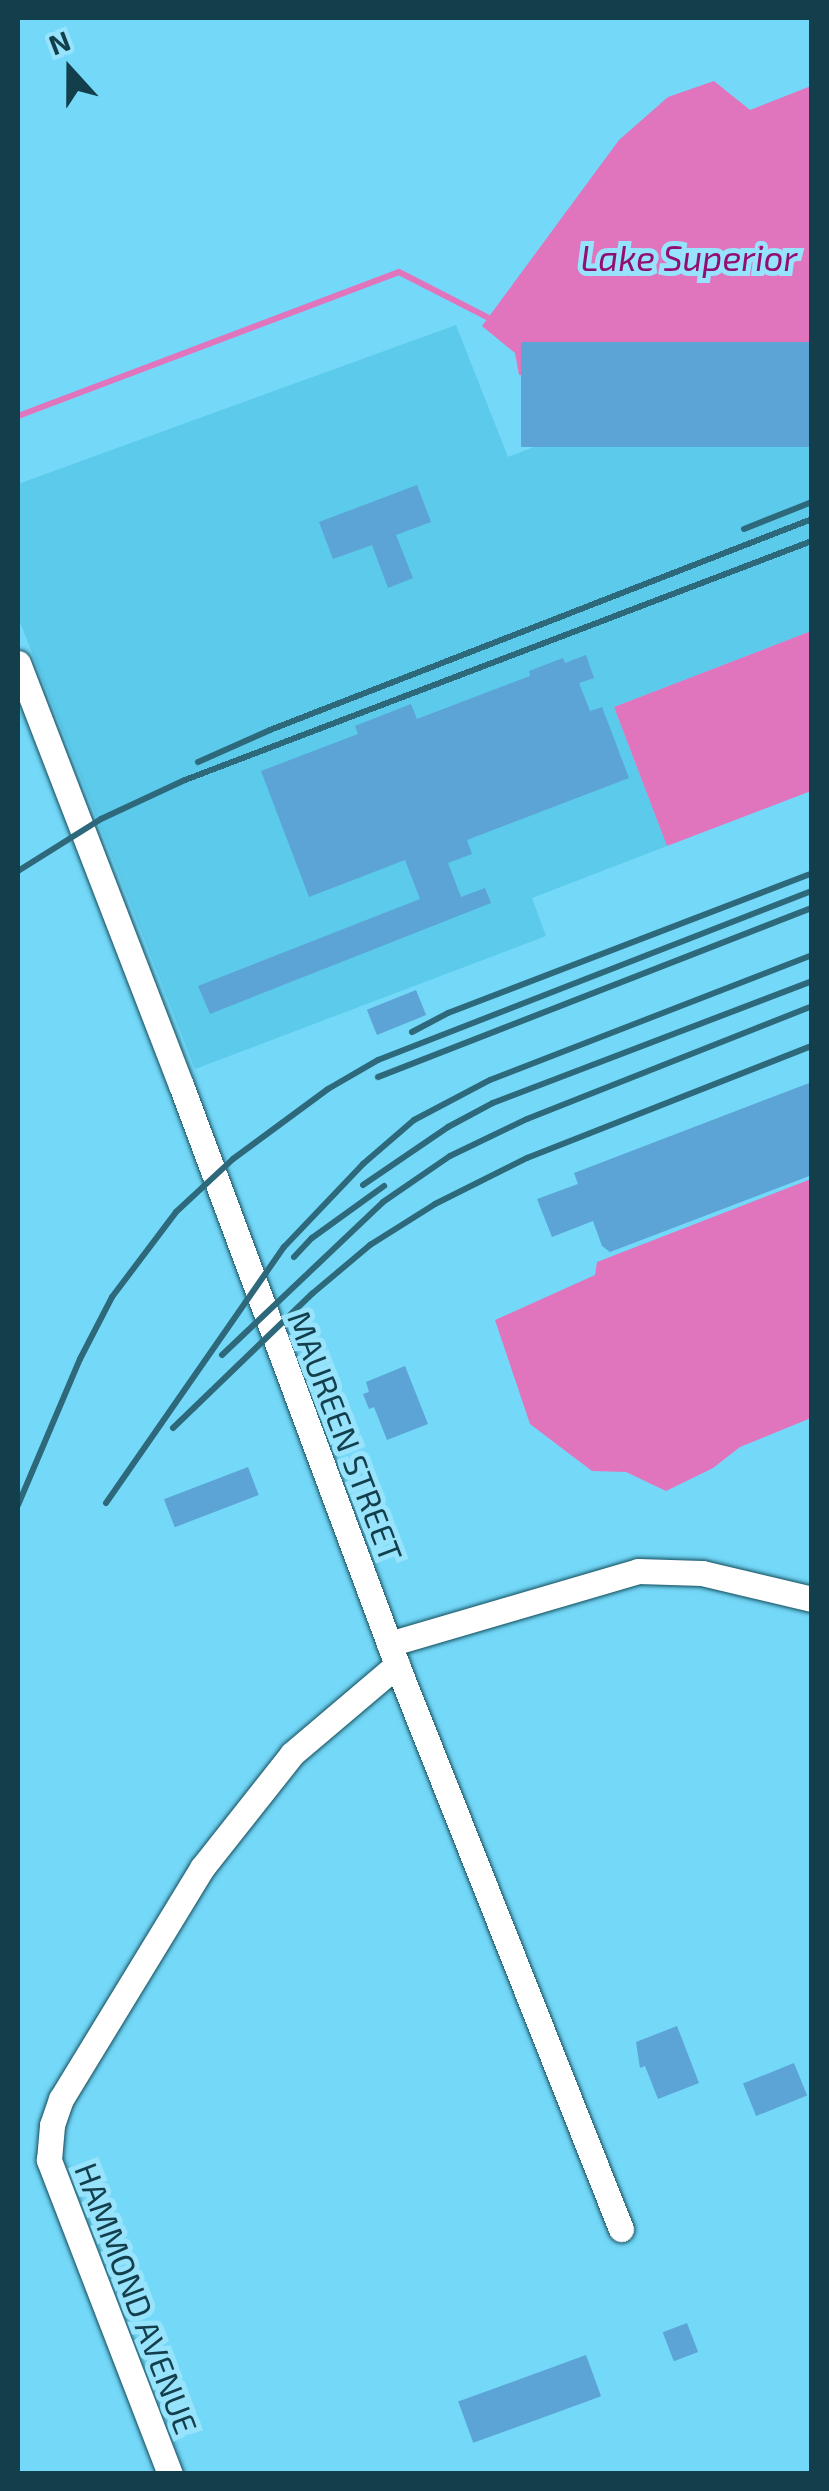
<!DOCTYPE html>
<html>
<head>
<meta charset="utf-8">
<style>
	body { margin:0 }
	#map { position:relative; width:829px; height:2491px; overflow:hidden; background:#74d8f8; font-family:"Exo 2",sans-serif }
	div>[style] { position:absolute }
	.built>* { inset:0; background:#5ccaeb }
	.water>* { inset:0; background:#e075bd }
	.stream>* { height:6px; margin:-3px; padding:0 3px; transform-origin:3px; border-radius:3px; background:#e075bd }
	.building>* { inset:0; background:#5ca3d6; transform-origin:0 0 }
	.roads { filter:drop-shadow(0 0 2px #134c5c) drop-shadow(0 0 2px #134c5c) }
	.minor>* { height:25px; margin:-12.5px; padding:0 12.5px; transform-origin:12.5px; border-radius:12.5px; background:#fff }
	.rail>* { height:6px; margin:-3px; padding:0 3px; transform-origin:3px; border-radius:3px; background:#2d697b }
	span { translate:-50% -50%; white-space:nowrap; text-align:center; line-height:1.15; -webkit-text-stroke:10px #97e3fc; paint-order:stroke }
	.street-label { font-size:32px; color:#133f4c }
	.water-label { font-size:35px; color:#930e73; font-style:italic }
	.frame { position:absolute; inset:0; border:20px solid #133f4c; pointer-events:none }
	.north { position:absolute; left:20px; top:20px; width:100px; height:100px; -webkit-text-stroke:8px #97e3fc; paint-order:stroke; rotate:339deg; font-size:28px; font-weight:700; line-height:40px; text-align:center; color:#133f4c }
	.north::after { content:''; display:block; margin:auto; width:35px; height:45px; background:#133f4c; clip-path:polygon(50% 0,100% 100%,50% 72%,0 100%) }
</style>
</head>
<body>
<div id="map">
	<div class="built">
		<i style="clip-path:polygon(456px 325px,508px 457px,811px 341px,811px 631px,614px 707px,667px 846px,532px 898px,546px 936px,195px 1069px,18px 617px,18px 484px)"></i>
	</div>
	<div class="water">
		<i style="clip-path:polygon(714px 81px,750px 110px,811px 86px,811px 341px,558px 438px,534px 376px,519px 375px,515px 353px,482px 326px,619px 140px,668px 97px)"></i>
		<i style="clip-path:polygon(811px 631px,811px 791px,667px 846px,614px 707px)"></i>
		<i style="clip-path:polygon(811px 1179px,811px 1418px,740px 1447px,713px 1468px,666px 1491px,626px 1472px,592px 1471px,530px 1424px,495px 1320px,595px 1275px,597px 1262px)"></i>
	</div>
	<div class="stream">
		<i style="left:18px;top:416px;width:407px;rotate:-20.7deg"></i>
		<i style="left:399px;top:272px;width:99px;rotate:27.1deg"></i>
	</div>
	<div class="building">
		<i style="left:812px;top:342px;width:105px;height:291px;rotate:90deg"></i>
		<i style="clip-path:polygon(417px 485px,431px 522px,396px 535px,413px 578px,388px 588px,372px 545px,333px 559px,319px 522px)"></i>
		<i style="clip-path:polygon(586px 655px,594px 678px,579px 683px,590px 711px,602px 707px,629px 778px,467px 840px,472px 854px,448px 863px,461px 897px,485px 888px,491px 903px,210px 1014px,198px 986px,420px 899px,405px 860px,309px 897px,261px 771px,358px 734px,355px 726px,411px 704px,417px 719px,530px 676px,529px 671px,563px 658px,565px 663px)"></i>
		<i style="left:416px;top:990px;width:27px;height:53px;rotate:68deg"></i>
		<i style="clip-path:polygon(812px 1082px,812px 1175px,610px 1252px,602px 1246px,593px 1221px,552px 1237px,537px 1199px,578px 1184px,574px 1173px)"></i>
		<i style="clip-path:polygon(405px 1366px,428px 1424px,387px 1440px,374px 1407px,369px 1409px,363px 1394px,369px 1392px,366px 1382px)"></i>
		<i style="left:248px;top:1467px;width:30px;height:90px;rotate:69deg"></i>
		<i style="clip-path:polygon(677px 2026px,699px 2083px,658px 2099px,645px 2066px,640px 2068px,636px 2042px)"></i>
		<i style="left:794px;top:2063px;width:35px;height:55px;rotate:68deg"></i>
		<i style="left:687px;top:2323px;width:31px;height:26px;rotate:69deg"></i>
		<i style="left:586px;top:2355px;width:44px;height:136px;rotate:70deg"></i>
	</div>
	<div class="roads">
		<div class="minor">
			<i style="left:18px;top:663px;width:452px;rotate:68.9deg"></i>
			<i style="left:181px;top:1085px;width:619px;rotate:69.57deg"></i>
			<i style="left:397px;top:1665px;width:607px;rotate:68.34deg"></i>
			<i style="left:389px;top:1644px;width:259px;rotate:-16.3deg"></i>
			<i style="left:638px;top:1571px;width:64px;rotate:1.8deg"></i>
			<i style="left:702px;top:1573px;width:113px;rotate:13.3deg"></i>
			<i style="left:170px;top:2474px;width:337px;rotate:-111.1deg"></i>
			<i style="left:49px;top:2160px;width:35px;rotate:-85deg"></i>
			<i style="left:52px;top:2125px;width:28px;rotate:-71deg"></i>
			<i style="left:61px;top:2099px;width:271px;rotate:-58.6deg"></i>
			<i style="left:202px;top:1868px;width:145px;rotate:-51.7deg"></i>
			<i style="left:292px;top:1754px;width:138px;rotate:-40.3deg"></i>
		</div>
	</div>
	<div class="rail">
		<i style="left:744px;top:529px;width:73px;rotate:-21.7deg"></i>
		<i style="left:198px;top:762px;width:79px;rotate:-24deg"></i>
		<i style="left:270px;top:730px;width:582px;rotate:-21.27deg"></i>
		<i style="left:18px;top:871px;width:98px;rotate:-32.1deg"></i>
		<i style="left:101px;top:819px;width:93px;rotate:-24.9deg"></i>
		<i style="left:185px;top:780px;width:671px;rotate:-20.87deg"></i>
		<i style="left:412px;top:1032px;width:41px;rotate:-27.8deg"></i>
		<i style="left:448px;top:1013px;width:390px;rotate:-21deg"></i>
		<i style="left:378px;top:1077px;width:466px;rotate:-21.3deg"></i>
		<i style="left:363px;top:1185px;width:103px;rotate:-34.3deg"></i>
		<i style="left:448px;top:1127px;width:51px;rotate:-28.1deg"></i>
		<i style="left:493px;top:1103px;width:342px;rotate:-20.9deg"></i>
		<i style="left:294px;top:1257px;width:26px;rotate:-47deg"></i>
		<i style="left:312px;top:1238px;width:89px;rotate:-35.8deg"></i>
		<i style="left:222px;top:1355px;width:222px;rotate:-43.5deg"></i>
		<i style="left:383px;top:1202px;width:81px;rotate:-34.5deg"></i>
		<i style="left:450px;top:1156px;width:85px;rotate:-25.7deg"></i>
		<i style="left:527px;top:1119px;width:307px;rotate:-21.6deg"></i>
		<i style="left:173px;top:1428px;width:194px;rotate:-44deg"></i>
		<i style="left:313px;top:1293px;width:75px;rotate:-40.1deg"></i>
		<i style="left:370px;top:1245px;width:77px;rotate:-32.2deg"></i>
		<i style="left:435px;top:1204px;width:103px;rotate:-26.6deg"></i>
		<i style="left:527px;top:1158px;width:306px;rotate:-21.5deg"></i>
		<i style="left:106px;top:1503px;width:312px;rotate:-55.2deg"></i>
		<i style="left:284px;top:1247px;width:115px;rotate:-46.4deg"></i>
		<i style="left:363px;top:1164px;width:67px;rotate:-40.8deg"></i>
		<i style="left:414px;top:1120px;width:86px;rotate:-27.8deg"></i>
		<i style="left:490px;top:1080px;width:345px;rotate:-21.2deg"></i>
		<i style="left:18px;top:1505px;width:159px;rotate:-67deg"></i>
		<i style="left:80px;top:1359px;width:70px;rotate:-62.7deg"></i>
		<i style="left:112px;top:1297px;width:106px;rotate:-53deg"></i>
		<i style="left:176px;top:1212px;width:78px;rotate:-42.9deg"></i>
		<i style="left:233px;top:1159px;width:118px;rotate:-36.4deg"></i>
		<i style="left:328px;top:1089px;width:58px;rotate:-30.1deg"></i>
		<i style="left:378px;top:1060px;width:466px;rotate:-21.3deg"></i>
	</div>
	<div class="street-label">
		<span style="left:346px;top:1436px;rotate:69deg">MAUREEN STREET</span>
		<span style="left:137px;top:2298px;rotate:69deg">HAMMOND AVENUE</span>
	</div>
	<div class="water-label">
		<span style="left:689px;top:257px">Lake Superior</span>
	</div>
	<div class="frame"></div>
	<div class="north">N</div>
</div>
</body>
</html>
